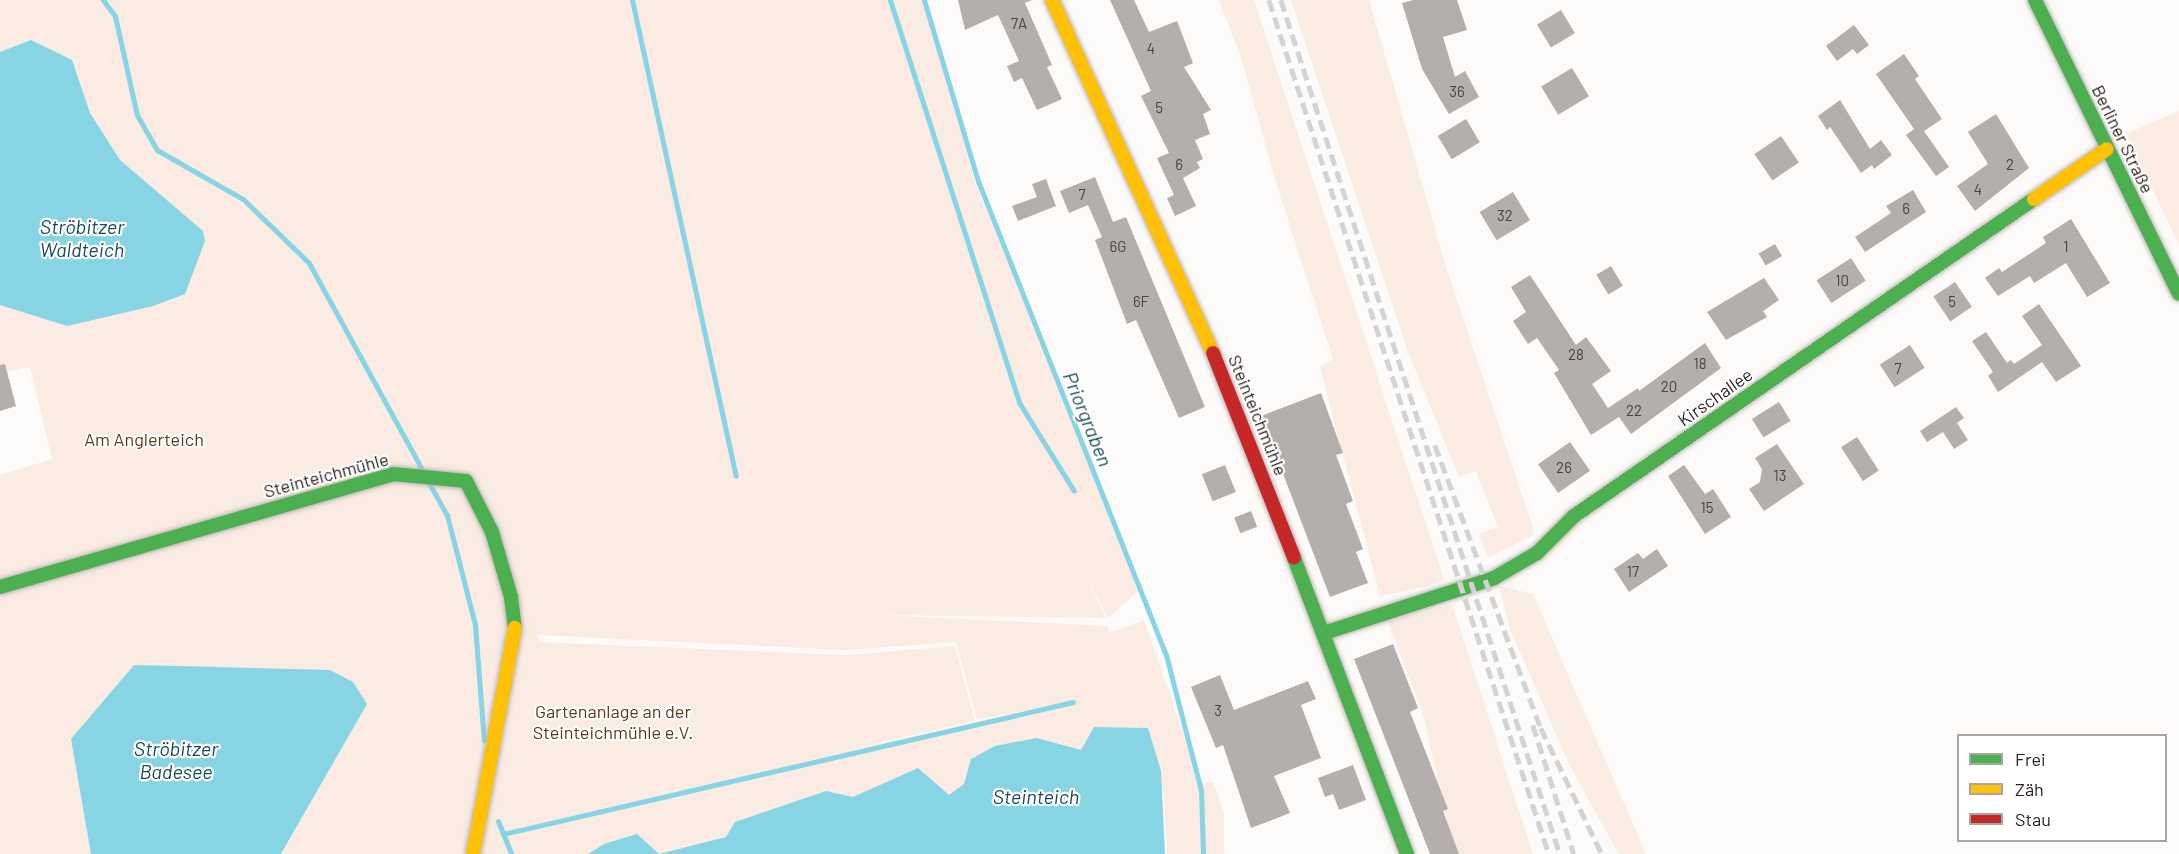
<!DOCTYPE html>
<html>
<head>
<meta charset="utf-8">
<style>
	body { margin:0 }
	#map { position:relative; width:2179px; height:854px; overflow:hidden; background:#fdfbf9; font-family:Barlow,sans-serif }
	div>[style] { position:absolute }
	.green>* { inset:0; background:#faebe3 }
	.water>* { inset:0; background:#87d4e5 }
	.stream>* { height:5px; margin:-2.5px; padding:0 2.5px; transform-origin:2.5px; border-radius:2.5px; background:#87d4e5 }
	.building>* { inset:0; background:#b4afac; transform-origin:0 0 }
	.roads { filter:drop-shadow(0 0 2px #bcb6b3) drop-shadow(0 0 2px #bcb6b3) }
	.fast>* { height:14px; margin:-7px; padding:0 7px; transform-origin:7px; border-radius:7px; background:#4caf50 }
	.slow>* { height:14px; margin:-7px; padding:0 7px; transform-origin:7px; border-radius:7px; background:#ffc107 }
	.jam>* { height:14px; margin:-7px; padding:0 7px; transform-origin:7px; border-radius:7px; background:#c62828 }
	.rail>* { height:4.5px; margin-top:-2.25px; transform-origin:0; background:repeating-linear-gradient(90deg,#d4d3d3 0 12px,transparent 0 18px) }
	span { translate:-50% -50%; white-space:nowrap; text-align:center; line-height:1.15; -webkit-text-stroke:4.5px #fff; paint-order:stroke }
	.number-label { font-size:15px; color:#4b423e }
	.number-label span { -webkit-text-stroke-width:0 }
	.street-label { font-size:18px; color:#281e1a }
	.park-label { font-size:18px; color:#663518 }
	.water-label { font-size:20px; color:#1b4b56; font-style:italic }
	.legend { position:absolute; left:1957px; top:734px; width:210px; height:108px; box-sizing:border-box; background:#fff; border:2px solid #a9a5a3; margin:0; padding:8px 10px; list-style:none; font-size:18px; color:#281e1a }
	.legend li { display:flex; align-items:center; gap:12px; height:30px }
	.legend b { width:30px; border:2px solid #a9a5a3 }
</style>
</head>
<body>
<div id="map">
	<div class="green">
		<i style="clip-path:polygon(evenodd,0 0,926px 0,975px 183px,1142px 588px,1108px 618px,1085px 573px,1106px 618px,880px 615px,1108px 626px,1109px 633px,1144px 620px,1201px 784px,1213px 782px,1224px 813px,1224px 854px,1167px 854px,1164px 795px,1148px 728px,1094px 727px,1082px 752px,971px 759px,964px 784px,949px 796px,853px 797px,826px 791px,735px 822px,726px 837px,659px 854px,282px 854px,366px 705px,164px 666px,134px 665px,71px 739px,91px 854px,0 854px,0 475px,52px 459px,30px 367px,0 373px,0 305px,67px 326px,205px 241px,202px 231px,120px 160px,90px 113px,72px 60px,31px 40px,0 52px,0 0,538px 635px,845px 650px,956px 642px,977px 720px,1050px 706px,817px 757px,975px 721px,955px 646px,847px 655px,539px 642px,538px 635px)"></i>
		<i style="clip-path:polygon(1219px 0,1254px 0,1444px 579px,1426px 587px,1380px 596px,1320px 367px,1333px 359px,1277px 186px,1241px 57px)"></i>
		<i style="clip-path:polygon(1291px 0,1369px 0,1447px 270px,1533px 528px,1533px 535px,1488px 558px,1479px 534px,1498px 527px,1476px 471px,1459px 477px,1408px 352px)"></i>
		<i style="clip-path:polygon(2179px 111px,2179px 245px,2126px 134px)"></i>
		<i style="clip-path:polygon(1499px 586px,1533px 594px,1646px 854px,1619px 854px,1598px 817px,1568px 762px,1510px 629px)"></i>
		<i style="clip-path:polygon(1452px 604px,1533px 854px,1459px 854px,1449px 829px,1423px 714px,1388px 622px)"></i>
	</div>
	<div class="water">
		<i style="clip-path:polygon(31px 40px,72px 60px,90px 113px,120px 160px,203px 231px,205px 241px,185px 294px,153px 306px,67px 326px,0 305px,0 52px)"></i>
		<i style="clip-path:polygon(134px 665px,330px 670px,353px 682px,367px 704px,281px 854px,91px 854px,71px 739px)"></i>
		<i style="clip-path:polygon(1094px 727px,1148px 728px,1161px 771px,1165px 854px,659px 854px,726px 837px,735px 822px,826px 791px,853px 797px,918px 768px,949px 795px,964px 784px,971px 759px,995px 746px,1037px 738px,1081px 750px)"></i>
		<i style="clip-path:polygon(637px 834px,659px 854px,588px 854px,604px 844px)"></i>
	</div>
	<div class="stream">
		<i style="left:103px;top:0;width:20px;rotate:53deg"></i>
		<i style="left:115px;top:16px;width:101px;rotate:77.5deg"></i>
		<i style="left:137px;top:115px;width:40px;rotate:60.3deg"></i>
		<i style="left:157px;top:150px;width:99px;rotate:29.7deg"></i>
		<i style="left:243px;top:199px;width:92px;rotate:44.1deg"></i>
		<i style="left:309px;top:263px;width:235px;rotate:61.3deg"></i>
		<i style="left:632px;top:0;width:487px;rotate:77.7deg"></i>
		<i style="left:890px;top:0;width:424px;rotate:72.2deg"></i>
		<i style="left:1020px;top:404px;width:102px;rotate:58.2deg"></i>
		<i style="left:924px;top:0;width:189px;rotate:73.4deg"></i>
		<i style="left:978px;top:181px;width:510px;rotate:68.37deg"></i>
		<i style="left:1166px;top:655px;width:139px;rotate:75.5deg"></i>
		<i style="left:1201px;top:790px;width:64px;rotate:88.2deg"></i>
		<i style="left:429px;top:483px;width:37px;rotate:61deg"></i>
		<i style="left:447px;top:515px;width:114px;rotate:75.7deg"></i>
		<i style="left:475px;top:625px;width:116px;rotate:85.6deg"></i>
		<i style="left:498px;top:821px;width:35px;rotate:68deg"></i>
		<i style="left:503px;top:834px;width:585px;rotate:-13.04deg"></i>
	</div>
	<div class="building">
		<i style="clip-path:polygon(958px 0,1032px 0,1025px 3px,1052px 65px,1047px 67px,1062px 99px,1037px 110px,1022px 78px,1014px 82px,1007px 66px,1019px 61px,998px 15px,965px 30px)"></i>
		<i style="clip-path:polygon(1110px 0,1134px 0,1149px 32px,1177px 21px,1193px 63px,1184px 67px,1211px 110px,1203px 114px,1210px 134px,1195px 140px,1203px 159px,1197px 162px,1200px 168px,1183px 178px,1196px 206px,1175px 216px,1167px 198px,1174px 195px,1157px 158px,1169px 153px,1141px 96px,1151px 91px)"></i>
		<i style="clip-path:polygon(1413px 0,1457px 0,1467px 30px,1443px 37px,1455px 77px,1465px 71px,1479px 97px,1449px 114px,1422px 69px,1402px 3px)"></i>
		<i style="left:1561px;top:10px;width:27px;height:28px;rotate:59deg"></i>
		<i style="clip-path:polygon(1854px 25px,1869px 45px,1857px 54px,1853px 49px,1837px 61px,1826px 46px)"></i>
		<i style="clip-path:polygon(1904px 54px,1919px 76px,1915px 79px,1942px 119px,1924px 131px,1949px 167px,1936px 176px,1906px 135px,1914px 129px,1876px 74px)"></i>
		<i style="left:1572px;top:68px;width:33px;height:36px;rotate:59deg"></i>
		<i style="clip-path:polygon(1840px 100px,1870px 149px,1881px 140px,1892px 155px,1874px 169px,1872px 165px,1861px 173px,1830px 127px,1827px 130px,1818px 116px)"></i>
		<i style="clip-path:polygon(1996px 114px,2029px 168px,1975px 211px,1957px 186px,1988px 164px,1968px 132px)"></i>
		<i style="left:1466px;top:119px;width:27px;height:33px;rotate:59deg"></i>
		<i style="left:1781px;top:136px;width:32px;height:32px;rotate:56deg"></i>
		<i style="clip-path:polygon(1095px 177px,1113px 222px,1126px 217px,1205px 407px,1179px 418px,1136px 320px,1127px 324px,1095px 240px,1102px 237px,1088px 205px,1069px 213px,1060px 191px)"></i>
		<i style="clip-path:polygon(1046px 179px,1056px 206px,1018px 221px,1012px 206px,1037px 197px,1032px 184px)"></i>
		<i style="clip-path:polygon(1913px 190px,1926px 212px,1865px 252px,1855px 237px,1891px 213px,1886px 206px)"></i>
		<i style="left:1513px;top:192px;width:33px;height:39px;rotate:59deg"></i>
		<i style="clip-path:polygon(2071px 219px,2110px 283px,2087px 297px,2066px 263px,2034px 283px,2030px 276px,1998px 296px,1985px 278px,1999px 268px,2002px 272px,2046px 243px,2043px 237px)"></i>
		<i style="left:1775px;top:244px;width:14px;height:19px;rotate:60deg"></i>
		<i style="left:1851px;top:258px;width:27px;height:41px;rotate:57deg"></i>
		<i style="left:1611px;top:266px;width:23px;height:17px;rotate:59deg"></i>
		<i style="clip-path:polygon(1530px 275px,1576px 345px,1586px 337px,1611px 371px,1592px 384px,1608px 408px,1638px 388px,1639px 391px,1705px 343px,1721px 368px,1631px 434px,1619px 417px,1591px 435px,1554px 373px,1559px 370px,1537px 338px,1528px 344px,1513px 321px,1526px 312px,1511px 287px)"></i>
		<i style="clip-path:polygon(1764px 278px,1779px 300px,1763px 311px,1767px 317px,1726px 340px,1707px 312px)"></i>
		<i style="left:1955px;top:282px;width:30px;height:26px;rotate:56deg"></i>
		<i style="clip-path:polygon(2039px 304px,2081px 366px,2056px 382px,2042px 362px,1998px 392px,1988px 376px,1993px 372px,1972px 341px,1986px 332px,2007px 363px,2011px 360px,2014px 364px,2042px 345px,2022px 316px)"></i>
		<i style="left:1910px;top:345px;width:27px;height:36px;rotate:57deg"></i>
		<i style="clip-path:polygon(5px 364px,16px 406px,0 411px,0 365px)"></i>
		<i style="clip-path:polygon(1321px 393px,1343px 453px,1336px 455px,1353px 501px,1346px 504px,1363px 549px,1356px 552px,1368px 583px,1330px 597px,1261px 416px)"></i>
		<i style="left:1779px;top:402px;width:22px;height:32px;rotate:58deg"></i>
		<i style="clip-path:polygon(1956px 407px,1964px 418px,1957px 423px,1968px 440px,1954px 449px,1943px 432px,1927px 442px,1920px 431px)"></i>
		<i style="left:1857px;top:437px;width:40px;height:19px;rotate:57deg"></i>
		<i style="left:1570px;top:442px;width:35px;height:39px;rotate:55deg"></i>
		<i style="clip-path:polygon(1777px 444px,1804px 484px,1764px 511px,1749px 489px,1760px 482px,1762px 469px,1755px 458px)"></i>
		<i style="left:1225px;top:465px;width:29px;height:25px;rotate:68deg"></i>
		<i style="clip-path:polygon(1684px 465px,1705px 494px,1713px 489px,1731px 517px,1705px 534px,1668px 476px)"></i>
		<i style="left:1251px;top:511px;width:17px;height:18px;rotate:69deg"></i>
		<i style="clip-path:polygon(1657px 549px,1668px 566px,1629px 592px,1614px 569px,1638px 553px,1643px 559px)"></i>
		<i style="clip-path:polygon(1393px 644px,1418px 708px,1410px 712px,1448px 809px,1443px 811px,1459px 854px,1430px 854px,1354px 659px)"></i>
		<i style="clip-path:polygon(1220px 675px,1234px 710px,1308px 681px,1316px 699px,1301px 705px,1321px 758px,1274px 776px,1290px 813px,1251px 828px,1223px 745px,1216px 748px,1191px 687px)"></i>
		<i style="clip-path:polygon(1353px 765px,1366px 800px,1339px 810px,1333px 794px,1325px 797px,1318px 778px)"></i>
	</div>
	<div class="roads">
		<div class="fast">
			<i style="left:2035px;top:0;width:327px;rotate:63.9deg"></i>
			<i style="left:1294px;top:558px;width:317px;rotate:69.1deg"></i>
			<i style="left:0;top:587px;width:409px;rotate:-16deg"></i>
			<i style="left:393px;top:474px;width:73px;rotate:5.5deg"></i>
			<i style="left:466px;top:481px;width:57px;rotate:63deg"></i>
			<i style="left:492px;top:532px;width:68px;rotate:73.7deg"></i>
			<i style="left:511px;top:597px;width:31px;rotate:83deg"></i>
			<i style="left:1324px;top:633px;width:179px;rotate:-17.9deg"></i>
			<i style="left:1494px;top:578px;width:50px;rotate:-30.2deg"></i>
			<i style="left:1537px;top:553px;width:52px;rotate:-45deg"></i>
			<i style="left:1574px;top:516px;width:559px;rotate:-34.57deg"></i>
		</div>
		<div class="slow">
			<i style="left:1052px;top:0;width:388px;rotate:65.5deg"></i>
			<i style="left:2034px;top:199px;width:88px;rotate:-34.4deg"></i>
			<i style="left:473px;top:854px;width:230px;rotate:-79.5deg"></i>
		</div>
		<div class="jam">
			<i style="left:1213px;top:353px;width:220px;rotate:68.4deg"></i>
		</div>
	</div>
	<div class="rail">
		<i style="left:1269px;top:0;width:899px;rotate:71.85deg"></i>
		<i style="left:1281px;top:0;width:898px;rotate:71.91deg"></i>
		<i style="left:1435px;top:445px;width:302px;rotate:69.5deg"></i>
		<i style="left:1541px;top:728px;width:140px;rotate:64.2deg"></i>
		<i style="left:1533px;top:725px;width:135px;rotate:72.4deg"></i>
	</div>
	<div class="number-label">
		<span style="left:1019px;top:24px">7A</span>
		<span style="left:1151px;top:49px">4</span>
		<span style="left:1457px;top:92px">36</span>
		<span style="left:1159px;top:108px">5</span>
		<span style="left:1179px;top:165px">6</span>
		<span style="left:2010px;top:165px">2</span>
		<span style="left:1978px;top:190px">4</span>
		<span style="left:1082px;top:195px">7</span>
		<span style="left:1906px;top:209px">6</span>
		<span style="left:1505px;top:216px">32</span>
		<span style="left:1118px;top:247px">6G</span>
		<span style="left:2066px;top:247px">1</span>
		<span style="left:1842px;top:281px">10</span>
		<span style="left:1141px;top:302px">6F</span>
		<span style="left:1952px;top:302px">5</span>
		<span style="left:1576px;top:355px">28</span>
		<span style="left:1700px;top:364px">18</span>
		<span style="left:1898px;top:369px">7</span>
		<span style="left:1669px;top:387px">20</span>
		<span style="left:1634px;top:411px">22</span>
		<span style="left:1564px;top:468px">26</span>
		<span style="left:1780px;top:476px">13</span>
		<span style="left:1707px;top:508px">15</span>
		<span style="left:1633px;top:572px">17</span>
		<span style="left:1218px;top:711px">3</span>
	</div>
	<div class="street-label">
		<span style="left:2123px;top:139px;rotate:64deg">Berliner Straße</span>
		<span style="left:1715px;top:397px;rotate:-35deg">Kirschallee</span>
		<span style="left:1258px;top:415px;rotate:68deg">Steinteichmühle</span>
		<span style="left:326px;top:475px;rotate:-15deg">Steinteichmühle</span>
	</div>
	<div class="park-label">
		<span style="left:144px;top:439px">Am Anglerteich</span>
		<span style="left:613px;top:722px">Gartenanlage an der<br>Steinteichmühle e.V.</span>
	</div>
	<div class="water-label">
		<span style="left:82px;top:238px">Ströbitzer<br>Waldteich</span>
		<span style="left:1088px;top:419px;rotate:68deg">Priorgraben</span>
		<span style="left:176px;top:760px">Ströbitzer<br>Badesee</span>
		<span style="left:1036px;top:796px">Steinteich</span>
	</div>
	<ul class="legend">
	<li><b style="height:8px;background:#4caf50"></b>Frei</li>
	<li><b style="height:8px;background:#ffc107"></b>Zäh</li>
	<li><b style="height:8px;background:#c62828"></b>Stau</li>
	</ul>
</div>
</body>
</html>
